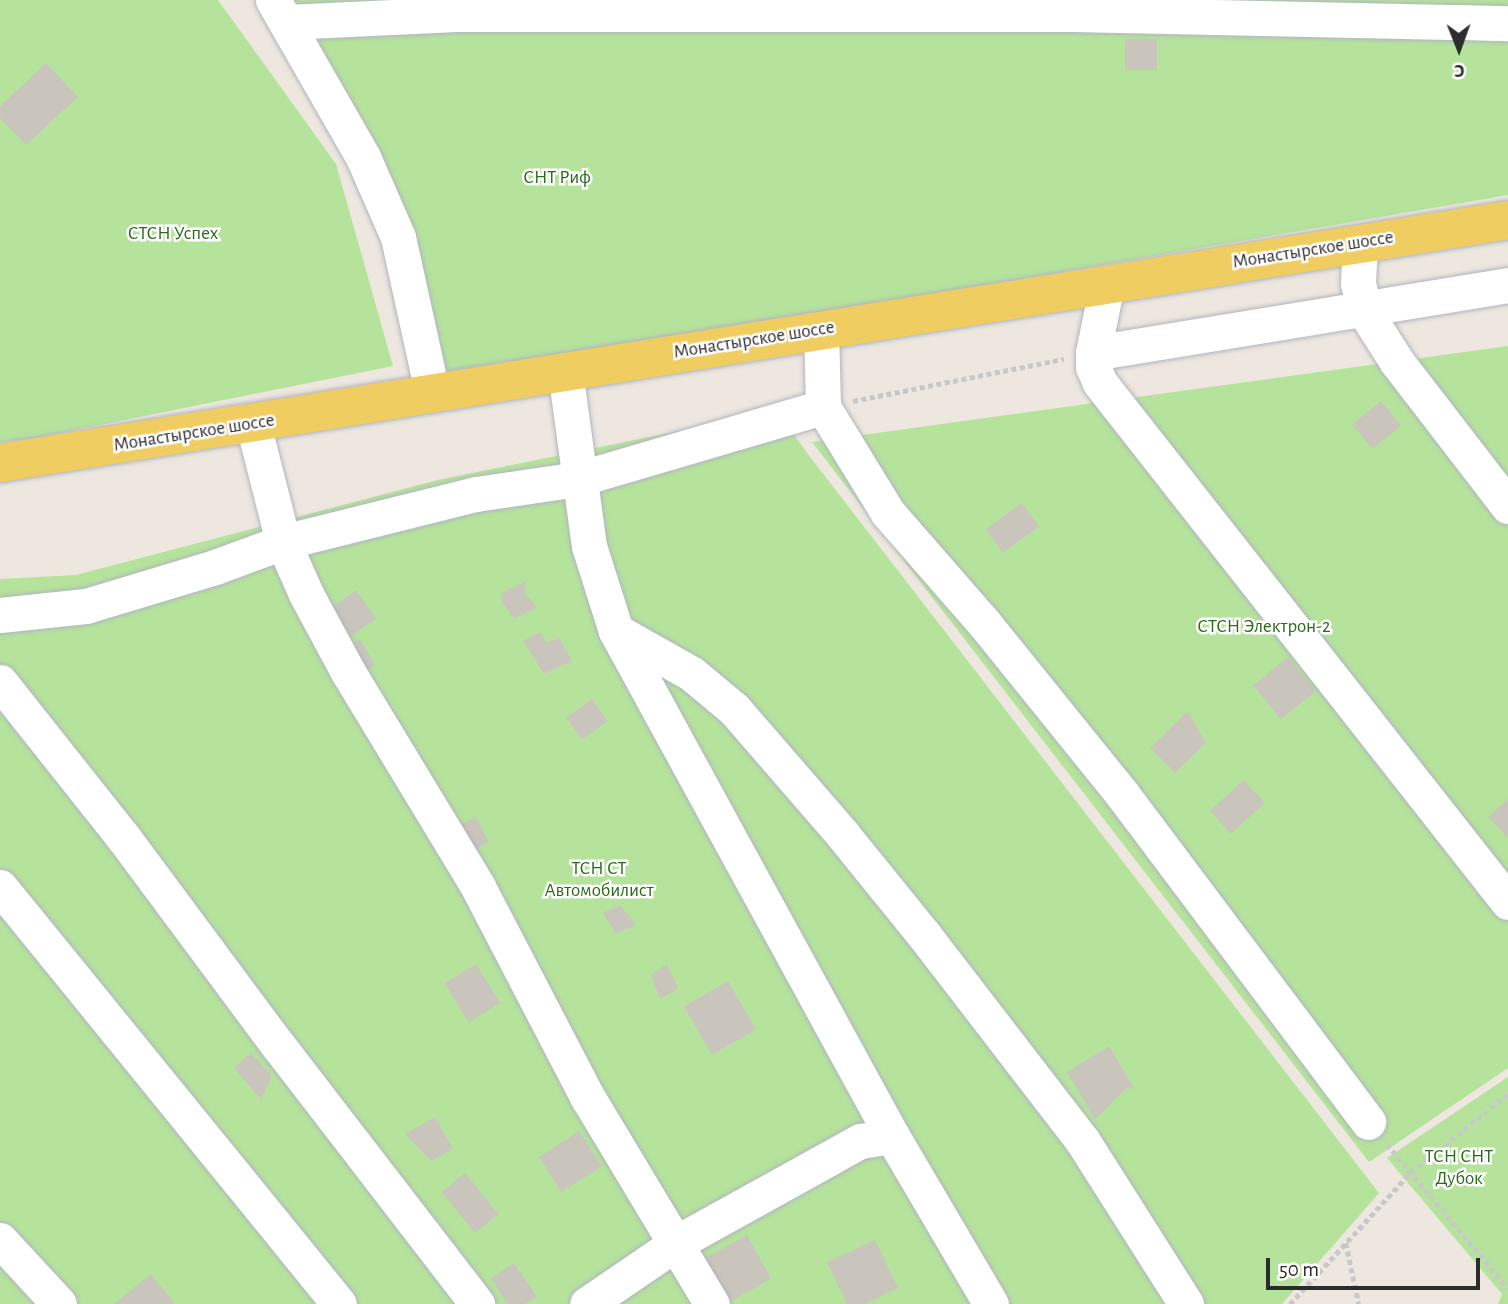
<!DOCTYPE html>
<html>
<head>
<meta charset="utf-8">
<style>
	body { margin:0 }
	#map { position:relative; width:1508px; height:1304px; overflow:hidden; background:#ede7df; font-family:"Alegreya Sans",sans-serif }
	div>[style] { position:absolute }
	.green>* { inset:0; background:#b5e39c }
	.building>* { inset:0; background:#c9c5bd; transform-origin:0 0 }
	.path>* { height:4.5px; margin-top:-2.25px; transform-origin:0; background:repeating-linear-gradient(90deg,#c8c8c8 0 5px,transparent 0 8.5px) }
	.roads { filter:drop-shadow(0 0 2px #b2b5bf) drop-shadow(0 0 2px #b2b5bf) }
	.minor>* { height:35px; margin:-17.5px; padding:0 17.5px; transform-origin:17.5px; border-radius:17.5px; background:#fff }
	.major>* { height:38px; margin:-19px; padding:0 19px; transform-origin:19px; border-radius:19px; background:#f0cd61 }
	span { translate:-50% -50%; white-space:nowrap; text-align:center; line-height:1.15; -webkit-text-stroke:5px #fff; paint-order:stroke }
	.park-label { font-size:19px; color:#2c6a1b }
	.street-label { font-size:19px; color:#2c2c2c }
	.north { position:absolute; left:1424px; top:14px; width:70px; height:70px; -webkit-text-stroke:5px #fff; paint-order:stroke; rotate:179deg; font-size:19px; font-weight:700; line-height:28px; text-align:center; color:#2c2c2c }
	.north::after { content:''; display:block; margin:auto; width:24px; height:32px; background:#2c2c2c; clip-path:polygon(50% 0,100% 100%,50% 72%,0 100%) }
	.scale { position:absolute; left:1266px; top:1258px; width:214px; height:32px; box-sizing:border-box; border:4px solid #2c2c2c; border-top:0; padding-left:9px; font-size:21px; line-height:24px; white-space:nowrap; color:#2c2c2c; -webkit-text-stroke:5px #fff; paint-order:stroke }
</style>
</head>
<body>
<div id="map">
	<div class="green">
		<i style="clip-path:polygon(0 0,218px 0,336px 164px,393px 366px,35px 438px,0 442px)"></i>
		<i style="clip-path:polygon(277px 0,1508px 0,1508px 195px,447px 378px)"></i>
		<i style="clip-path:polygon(1508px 346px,1508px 1068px,1369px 1162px,812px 442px)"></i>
		<i style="clip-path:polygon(777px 411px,807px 453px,1379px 1193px,1282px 1304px,0 1304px,0 579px,76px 575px,438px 480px)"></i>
		<i style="clip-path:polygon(1508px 1077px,1508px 1304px,1498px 1304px,1502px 1294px,1387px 1158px)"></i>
	</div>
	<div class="building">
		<i style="left:1125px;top:39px;width:32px;height:31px"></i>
		<i style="clip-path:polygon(46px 63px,78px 97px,26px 145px,0 118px,0 106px)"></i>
		<i style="left:1381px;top:401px;width:32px;height:37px;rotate:51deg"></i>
		<i style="left:1022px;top:503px;width:29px;height:45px;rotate:54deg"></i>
		<i style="clip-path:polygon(526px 581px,525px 593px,537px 607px,514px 619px,502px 602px,501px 593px)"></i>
		<i style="left:356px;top:590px;width:35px;height:31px;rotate:55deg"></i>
		<i style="clip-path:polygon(540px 632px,547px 643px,559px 637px,572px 661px,544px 674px,523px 641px)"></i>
		<i style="left:360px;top:639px;width:30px;height:19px;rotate:60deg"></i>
		<i style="left:1288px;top:657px;width:44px;height:45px;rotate:51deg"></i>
		<i style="left:592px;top:699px;width:27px;height:32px;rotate:54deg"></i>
		<i style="clip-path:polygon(1188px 711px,1206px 743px,1175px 773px,1150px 748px)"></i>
		<i style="left:1244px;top:780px;width:31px;height:46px;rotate:48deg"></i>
		<i style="clip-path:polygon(1508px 799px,1508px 838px,1488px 817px)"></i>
		<i style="left:476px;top:817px;width:28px;height:25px;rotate:63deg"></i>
		<i style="clip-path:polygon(620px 905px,636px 925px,616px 934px,603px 913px)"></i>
		<i style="left:476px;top:964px;width:46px;height:37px;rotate:58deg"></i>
		<i style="clip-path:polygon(667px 964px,678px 989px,660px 999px,651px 975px)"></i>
		<i style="left:728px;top:981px;width:56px;height:51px;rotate:60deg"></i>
		<i style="clip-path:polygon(1109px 1046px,1134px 1088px,1126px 1089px,1095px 1119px,1067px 1072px)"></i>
		<i style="clip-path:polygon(251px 1053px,272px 1076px,261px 1100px,234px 1068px)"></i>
		<i style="clip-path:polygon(435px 1117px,453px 1149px,431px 1161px,405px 1134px)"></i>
		<i style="left:579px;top:1131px;width:42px;height:48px;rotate:57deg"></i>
		<i style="left:465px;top:1173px;width:53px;height:30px;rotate:51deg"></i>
		<i style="left:747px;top:1235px;width:50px;height:49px;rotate:61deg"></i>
		<i style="clip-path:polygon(875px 1240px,898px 1288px,866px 1304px,847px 1304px,827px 1262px)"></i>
		<i style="clip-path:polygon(514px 1263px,537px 1297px,525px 1304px,507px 1304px,491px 1278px)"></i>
		<i style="clip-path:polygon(151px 1274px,175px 1304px,114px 1304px)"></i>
	</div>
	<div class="path">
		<i style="left:853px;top:401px;width:215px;rotate:-11.3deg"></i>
		<i style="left:1387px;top:1144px;width:188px;rotate:50deg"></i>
		<i style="left:1346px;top:1243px;width:62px;rotate:78deg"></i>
		<i style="left:1290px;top:1304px;width:179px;rotate:-47.5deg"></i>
		<i style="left:1411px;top:1172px;width:124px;rotate:-38.8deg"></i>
	</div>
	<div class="roads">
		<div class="minor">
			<i style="left:273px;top:0;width:181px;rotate:60.2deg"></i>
			<i style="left:363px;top:157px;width:87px;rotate:66.4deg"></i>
			<i style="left:398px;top:237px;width:159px;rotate:77.6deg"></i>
			<i style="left:286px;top:22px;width:171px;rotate:-2.7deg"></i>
			<i style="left:457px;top:14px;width:615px"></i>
			<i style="left:1072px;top:14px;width:436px;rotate:1.2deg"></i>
			<i style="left:1360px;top:242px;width:41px;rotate:92.8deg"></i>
			<i style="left:1358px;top:283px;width:28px;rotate:77deg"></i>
			<i style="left:1364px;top:310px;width:62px;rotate:57.6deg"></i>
			<i style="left:1397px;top:362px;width:182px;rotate:52.4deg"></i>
			<i style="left:1107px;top:284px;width:70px;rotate:101.5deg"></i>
			<i style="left:1093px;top:353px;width:14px;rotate:90deg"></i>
			<i style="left:1093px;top:367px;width:17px;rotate:66deg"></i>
			<i style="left:1100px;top:383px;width:660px;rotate:51.83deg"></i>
			<i style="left:821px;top:329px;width:78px;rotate:88.5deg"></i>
			<i style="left:823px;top:407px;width:124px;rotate:58.5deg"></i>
			<i style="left:888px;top:513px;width:146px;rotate:48.9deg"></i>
			<i style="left:984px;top:623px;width:220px;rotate:51.1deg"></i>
			<i style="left:1122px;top:794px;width:410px;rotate:53.1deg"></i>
			<i style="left:1093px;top:353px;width:421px;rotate:-9.3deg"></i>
			<i style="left:565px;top:371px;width:177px;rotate:82.2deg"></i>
			<i style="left:589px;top:546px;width:89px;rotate:72.4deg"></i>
			<i style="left:616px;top:631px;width:576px;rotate:61.34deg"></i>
			<i style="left:892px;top:1136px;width:32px;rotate:171deg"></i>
			<i style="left:860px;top:1141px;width:208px;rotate:151deg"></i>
			<i style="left:678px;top:1242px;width:110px;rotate:145.7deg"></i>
			<i style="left:253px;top:424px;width:122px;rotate:75.7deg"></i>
			<i style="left:283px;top:542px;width:57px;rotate:66.1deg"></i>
			<i style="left:306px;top:594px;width:89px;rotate:61.7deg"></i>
			<i style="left:348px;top:672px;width:251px;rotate:58.8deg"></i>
			<i style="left:478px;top:887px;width:238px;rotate:62.5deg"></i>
			<i style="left:588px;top:1098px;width:240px;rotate:59deg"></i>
			<i style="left:0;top:615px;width:86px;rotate:-6deg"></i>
			<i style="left:86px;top:606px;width:135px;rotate:-16.8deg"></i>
			<i style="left:215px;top:567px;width:72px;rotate:-20.2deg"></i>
			<i style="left:283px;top:542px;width:199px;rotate:-14deg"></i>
			<i style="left:476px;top:494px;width:103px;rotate:-8.4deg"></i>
			<i style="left:578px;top:479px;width:255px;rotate:-16.4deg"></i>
			<i style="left:616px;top:631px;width:87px;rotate:29.5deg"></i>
			<i style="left:692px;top:674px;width:55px;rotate:39.8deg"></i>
			<i style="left:734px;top:709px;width:167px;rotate:49.1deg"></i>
			<i style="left:843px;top:835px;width:129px;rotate:51deg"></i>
			<i style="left:924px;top:935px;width:259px;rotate:52.4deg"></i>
			<i style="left:1082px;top:1140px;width:194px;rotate:57.6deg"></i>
			<i style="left:0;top:682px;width:198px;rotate:51.6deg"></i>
			<i style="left:123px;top:837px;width:258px;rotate:53.4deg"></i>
			<i style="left:277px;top:1044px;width:328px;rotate:52.4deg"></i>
			<i style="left:0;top:887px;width:537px;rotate:50.89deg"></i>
			<i style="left:892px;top:1136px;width:195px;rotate:59.5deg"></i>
			<i style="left:0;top:1240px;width:87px;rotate:47.3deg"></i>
		</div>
		<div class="major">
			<i style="left:0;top:463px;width:1527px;rotate:-9.15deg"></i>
		</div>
	</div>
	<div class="park-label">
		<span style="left:557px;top:178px">СНТ Риф</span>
		<span style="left:173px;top:234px">СТСН Успех</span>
		<span style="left:1264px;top:627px">СТСН Электрон-2</span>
		<span style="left:599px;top:880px">ТСН СТ<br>Автомобилист</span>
		<span style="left:1459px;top:1168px">ТСН СНТ<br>Дубок</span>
	</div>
	<div class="street-label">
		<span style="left:1313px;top:250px;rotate:-9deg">Монастырское шоссе</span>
		<span style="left:754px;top:340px;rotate:-9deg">Монастырское шоссе</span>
		<span style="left:194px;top:433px;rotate:-9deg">Монастырское шоссе</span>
	</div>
	<div class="north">С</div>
	<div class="scale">50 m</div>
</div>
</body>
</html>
